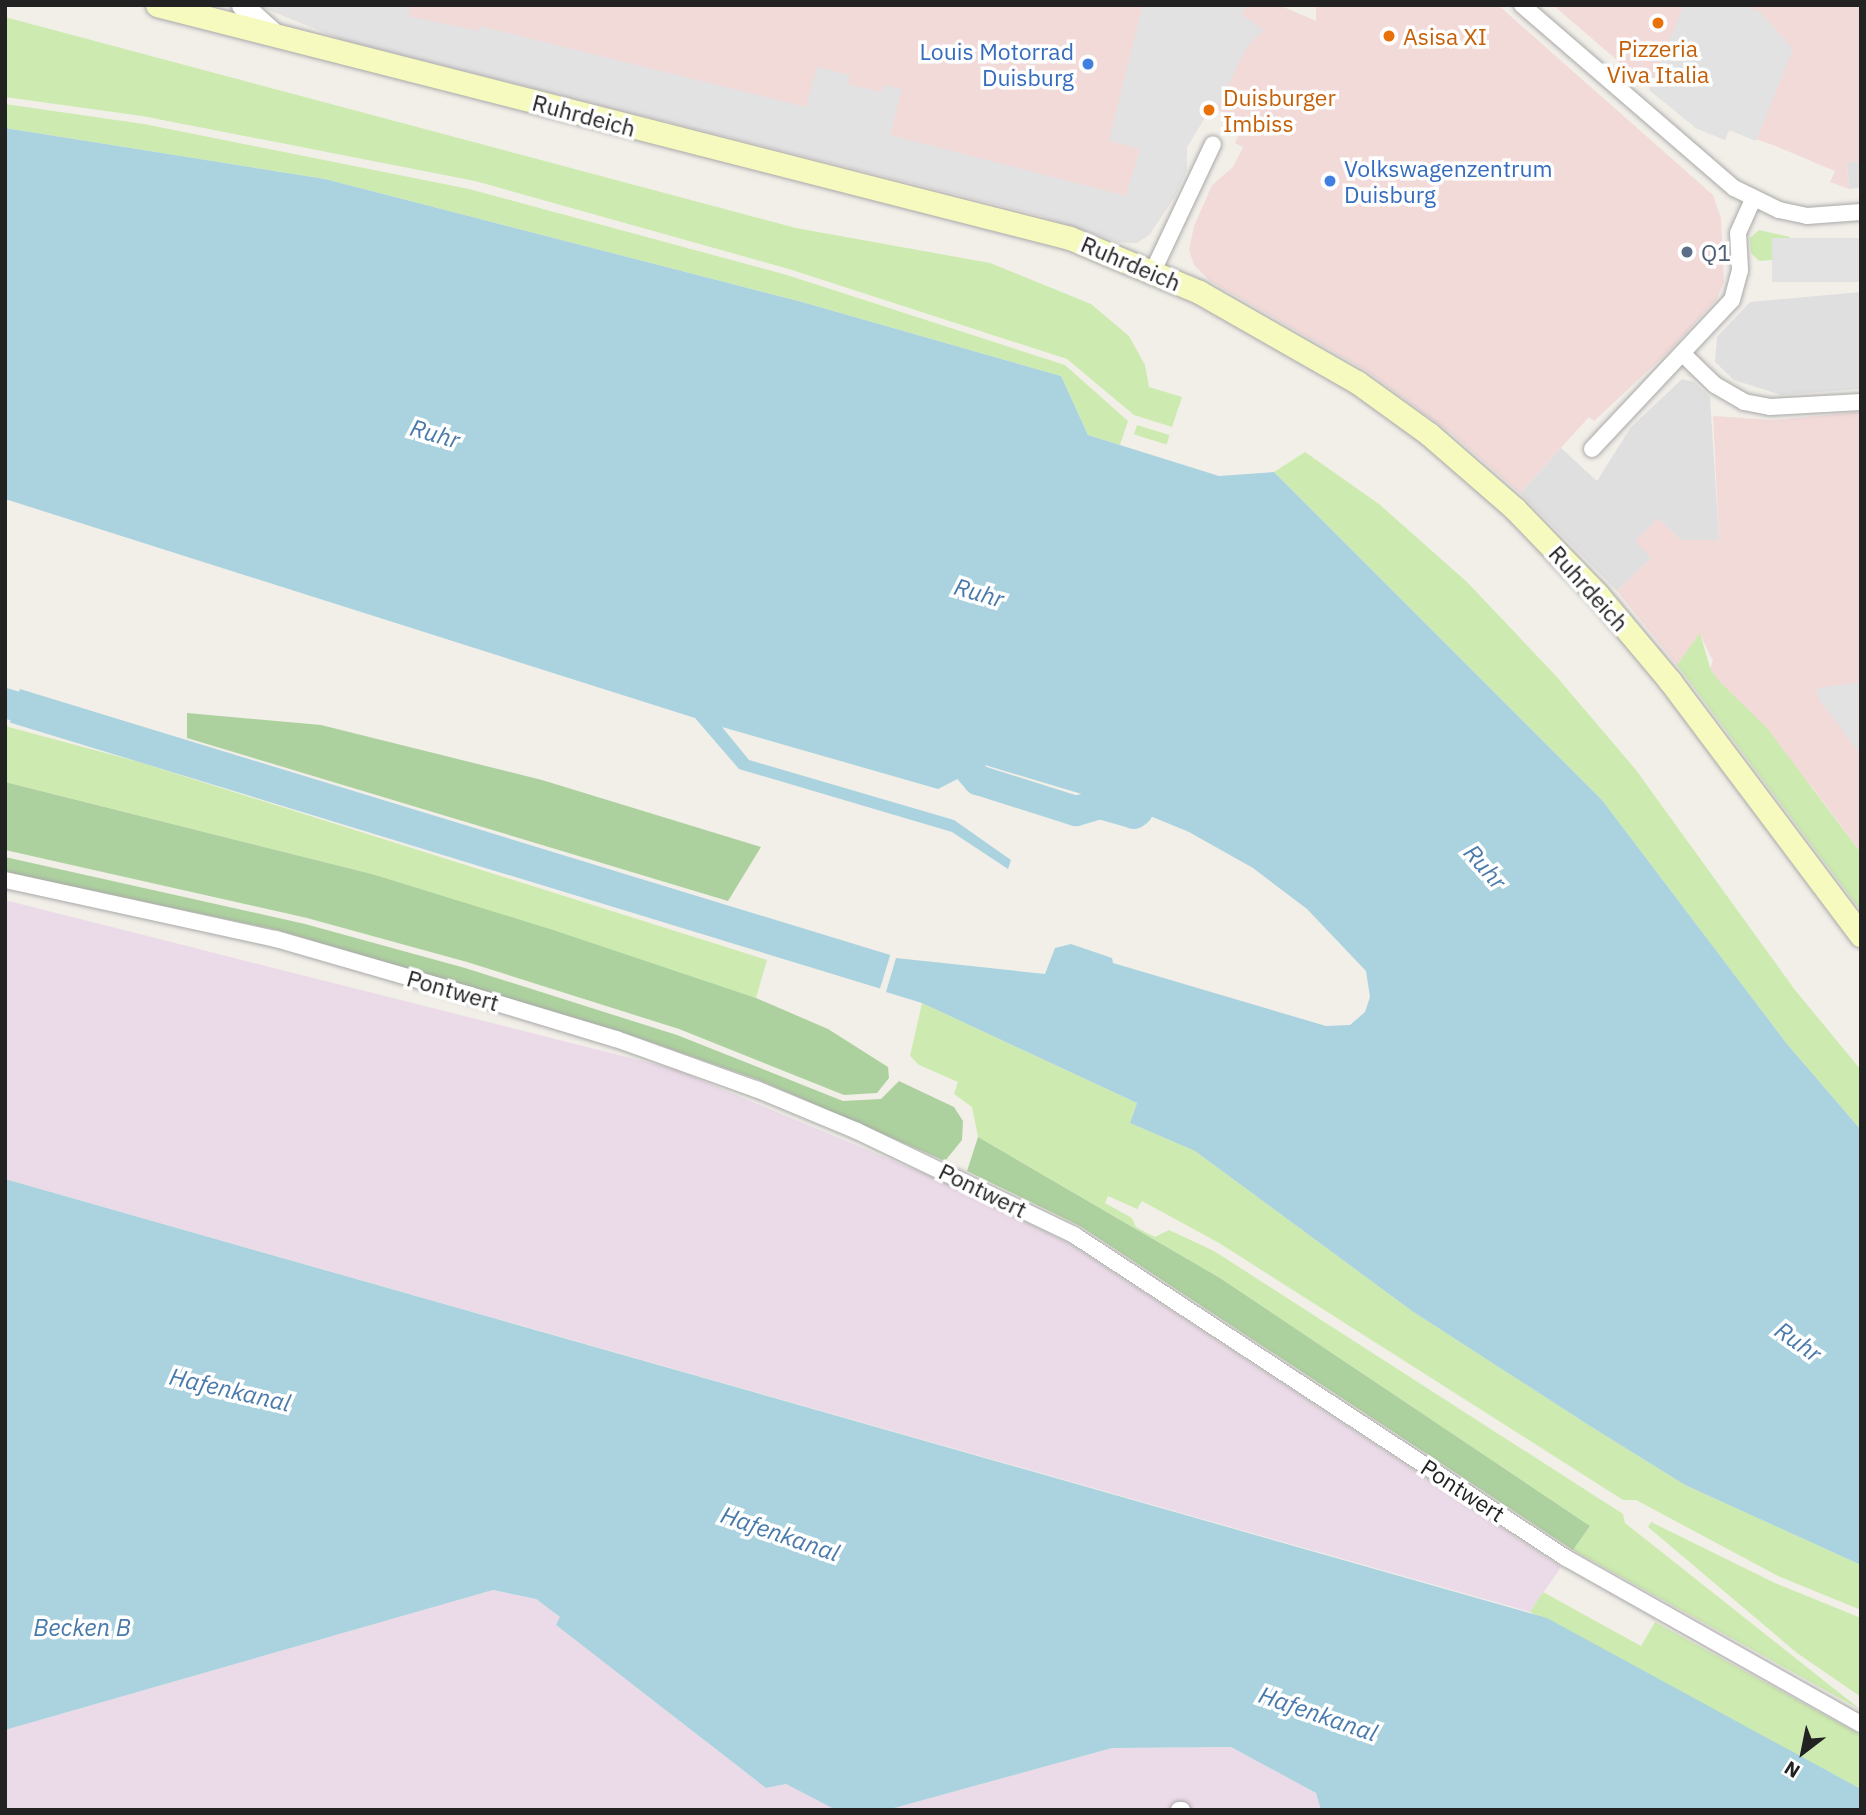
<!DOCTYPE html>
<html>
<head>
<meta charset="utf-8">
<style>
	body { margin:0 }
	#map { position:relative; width:1866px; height:1815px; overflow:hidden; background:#f2efe9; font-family:"IBM Plex Sans",sans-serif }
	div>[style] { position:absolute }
	.residential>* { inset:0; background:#e0dfdf }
	.commercial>* { inset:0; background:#f2dad9 }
	.industrial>* { inset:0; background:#ebdbe8 }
	.grass>* { inset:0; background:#cdebb0; transform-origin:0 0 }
	.forest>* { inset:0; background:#add19e }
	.parking>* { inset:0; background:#e2e2e2; transform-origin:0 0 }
	.water>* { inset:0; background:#aad3df; transform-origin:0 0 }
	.river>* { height:30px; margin:-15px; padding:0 15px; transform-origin:15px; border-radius:15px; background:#aad3df }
	.roads { filter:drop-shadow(0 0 2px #a9a9a9) drop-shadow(0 0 2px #a9a9a9) }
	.minor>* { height:16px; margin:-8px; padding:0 8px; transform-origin:8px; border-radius:8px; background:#fff }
	.tertiary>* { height:21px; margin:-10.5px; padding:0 10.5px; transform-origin:10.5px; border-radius:10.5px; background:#fff }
	.secondary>* { height:23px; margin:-11.5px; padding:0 11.5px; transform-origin:11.5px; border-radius:11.5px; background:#f7fabf }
	.dots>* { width:19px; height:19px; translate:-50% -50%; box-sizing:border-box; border:4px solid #fff; border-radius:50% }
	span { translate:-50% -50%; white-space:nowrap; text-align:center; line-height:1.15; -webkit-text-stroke:7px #fff; paint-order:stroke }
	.food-label { font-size:23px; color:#c56008 }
	.left { translate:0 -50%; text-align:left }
	.shop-label { font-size:23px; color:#366cbe }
	.right { translate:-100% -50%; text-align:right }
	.street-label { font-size:23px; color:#222 }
	.service-label { font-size:23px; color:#4e5e75 }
	.water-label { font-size:24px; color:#4a7aab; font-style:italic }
	.frame { position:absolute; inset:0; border:7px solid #222; pointer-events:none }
	.north { position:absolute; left:1768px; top:1717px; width:70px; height:70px; -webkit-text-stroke:5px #fff; paint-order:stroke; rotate:212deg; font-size:19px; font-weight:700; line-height:28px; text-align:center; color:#222 }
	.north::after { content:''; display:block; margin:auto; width:24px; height:32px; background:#222; clip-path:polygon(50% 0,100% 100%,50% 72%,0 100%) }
</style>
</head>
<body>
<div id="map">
	<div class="residential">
		<i style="clip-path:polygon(1861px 161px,1861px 188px,1849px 189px,1847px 162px)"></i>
		<i style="clip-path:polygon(1861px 292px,1861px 389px,1781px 395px,1734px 380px,1715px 362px,1717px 337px,1750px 302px)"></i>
		<i style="clip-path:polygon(1682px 379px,1694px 382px,1710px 397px,1719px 540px,1681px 540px,1658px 519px,1651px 558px,1617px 591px,1520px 493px,1561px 448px,1597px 481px,1631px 427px)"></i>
	</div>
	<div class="commercial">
		<i style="clip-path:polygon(257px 5px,1279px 5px,1316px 21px,1316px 5px,1498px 5px,1713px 195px,1721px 218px,1724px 282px,1716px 300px,1668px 352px,1594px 421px,1589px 417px,1520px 493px,1451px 433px,1367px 371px,1210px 281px,1194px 265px,1189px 250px,1194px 226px,1212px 185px,1233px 167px,1243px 147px,1235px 143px,1244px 123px,1205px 104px,1202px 109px,1207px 114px,1187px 147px,1187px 170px,1175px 196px,1150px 234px,1137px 243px,1119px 242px,1042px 216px,343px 40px)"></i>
		<i style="clip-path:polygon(1553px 5px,1861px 5px,1861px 161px,1847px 162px,1849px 189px,1830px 182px,1835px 171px,1773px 145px,1729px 130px,1725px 140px,1696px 128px)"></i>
		<i style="clip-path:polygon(1861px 412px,1861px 853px,1813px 788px,1720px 682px,1710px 668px,1713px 661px,1700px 634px,1677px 665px,1617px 591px,1651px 558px,1635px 541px,1658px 518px,1681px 540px,1719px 540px,1713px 416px,1772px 420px)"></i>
	</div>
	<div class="industrial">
		<i style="clip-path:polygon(5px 900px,674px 1069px,951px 1185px,1070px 1244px,1561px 1567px,1530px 1612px,5px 1179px)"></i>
		<i style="clip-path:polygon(493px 1590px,536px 1599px,561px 1618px,556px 1625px,766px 1788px,786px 1784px,836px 1810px,5px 1810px,5px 1730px)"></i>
		<i style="clip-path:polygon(1231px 1747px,1316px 1793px,1321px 1810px,887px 1810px,1112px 1748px)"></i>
	</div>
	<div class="grass">
		<i style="clip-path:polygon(5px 17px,796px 228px,990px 263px,1091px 304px,1129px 336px,1145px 365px,1149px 387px,1182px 397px,1172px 427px,1134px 415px,1067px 359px,789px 269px,475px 181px,142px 116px,5px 97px)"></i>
		<i style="clip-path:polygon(5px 104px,144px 124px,469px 189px,787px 275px,1065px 365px,1128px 421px,1120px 445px,1088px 435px,1061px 376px,802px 302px,325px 179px,5px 128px)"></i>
		<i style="clip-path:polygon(1759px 230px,1790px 237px,1790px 244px,1773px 246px,1773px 260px,1759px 261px,1751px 253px,1750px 238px)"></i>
		<i style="left:1137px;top:425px;width:34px;height:10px;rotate:17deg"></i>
		<i style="clip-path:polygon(1305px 452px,1379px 504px,1467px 582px,1556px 676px,1636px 770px,1795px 990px,1861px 1070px,1861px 1130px,1787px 1044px,1602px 800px,1274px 472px)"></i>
		<i style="clip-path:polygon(1700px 633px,1710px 668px,1720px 682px,1767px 728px,1861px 853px,1861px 911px,1677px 665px)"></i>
		<i style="clip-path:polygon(5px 726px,139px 762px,767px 960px,756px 998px,372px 874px,5px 782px)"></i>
		<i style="clip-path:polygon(922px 1003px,1137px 1103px,1130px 1123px,1195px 1151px,1412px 1311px,1590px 1426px,1685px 1485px,1861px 1565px,1861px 1610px,1778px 1576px,1636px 1500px,1623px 1500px,1219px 1243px,1142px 1201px,1137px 1209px,1108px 1196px,1105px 1203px,1132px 1218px,1136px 1227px,1155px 1237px,1169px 1230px,1214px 1251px,1623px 1514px,1625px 1523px,1861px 1710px,1573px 1550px,1590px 1526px,1220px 1278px,978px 1137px,972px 1107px,954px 1094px,958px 1082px,919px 1065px,910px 1056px)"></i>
		<i style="clip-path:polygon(1651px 1522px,1775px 1583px,1861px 1618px,1861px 1697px,1797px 1653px,1648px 1527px)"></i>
		<i style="clip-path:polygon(1543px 1592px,1641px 1646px,1655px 1622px,1861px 1735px,1861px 1789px,1530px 1612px)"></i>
	</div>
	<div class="forest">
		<i style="clip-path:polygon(187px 713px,321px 725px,542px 780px,761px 847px,728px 901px,187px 738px)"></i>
		<i style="clip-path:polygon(5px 782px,372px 874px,553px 930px,756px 998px,828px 1029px,888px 1067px,889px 1078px,877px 1093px,844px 1095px,679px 1029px,467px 962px,307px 918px,5px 850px)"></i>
		<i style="clip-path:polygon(5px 857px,305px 924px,465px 968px,677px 1035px,843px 1101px,881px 1099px,899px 1081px,954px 1107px,963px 1121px,962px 1140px,945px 1161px,759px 1080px,619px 1031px,277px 930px,5px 872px)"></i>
		<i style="clip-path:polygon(978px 1137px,1220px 1278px,1590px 1526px,1573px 1550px,1080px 1226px,967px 1171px)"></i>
	</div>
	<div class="parking">
		<i style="clip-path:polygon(257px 5px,411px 5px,408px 16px,479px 31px,480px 26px,806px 107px,817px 67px,850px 75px,848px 84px,881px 92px,884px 85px,902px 89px,890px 135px,1126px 196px,1140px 149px,1109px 141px,1143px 5px,1247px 5px,1241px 14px,1264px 30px,1247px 47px,1216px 110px,1205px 104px,1202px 109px,1207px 114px,1187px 147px,1187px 170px,1175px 196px,1150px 234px,1137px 243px,1119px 242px,1042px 216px,343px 40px)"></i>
		<i style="clip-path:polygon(1684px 5px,1743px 5px,1761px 13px,1793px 49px,1756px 141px,1729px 130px,1725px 140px,1696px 128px,1649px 90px)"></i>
		<i style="left:1861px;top:238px;width:44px;height:89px;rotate:90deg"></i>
		<i style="clip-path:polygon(1861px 682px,1861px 755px,1819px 699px,1817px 688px)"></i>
	</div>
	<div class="water">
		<i style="clip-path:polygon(5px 128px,325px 179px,802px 302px,1061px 376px,1088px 435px,1219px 476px,1274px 472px,1602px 800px,1787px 1044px,1861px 1130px,1861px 1565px,1685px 1485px,1590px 1426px,1412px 1311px,1195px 1151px,1130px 1123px,1137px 1103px,922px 1003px,886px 992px,896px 958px,1045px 974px,1055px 948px,1071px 944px,1112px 958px,1113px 963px,1326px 1026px,1350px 1025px,1365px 1012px,1370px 997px,1366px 971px,1307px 909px,1253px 868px,1189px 832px,1138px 811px,985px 765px,938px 789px,722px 727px,749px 760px,954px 820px,1011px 860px,1008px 869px,952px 832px,739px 769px,695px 718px,5px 499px)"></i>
		<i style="left:20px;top:689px;width:910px;height:35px;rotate:17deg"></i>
		<i style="clip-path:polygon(5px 1179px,1547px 1618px,1861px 1789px,1861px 1810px,1321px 1810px,1316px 1793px,1231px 1747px,1112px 1748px,887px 1810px,836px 1810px,786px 1784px,766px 1788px,556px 1625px,560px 1617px,536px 1599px,493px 1590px,5px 1730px)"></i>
	</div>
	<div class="river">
		<i style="left:5px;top:703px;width:48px;rotate:16.9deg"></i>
		<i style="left:971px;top:772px;width:11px;rotate:49deg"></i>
		<i style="left:978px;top:780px;width:103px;rotate:17.6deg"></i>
		<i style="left:1076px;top:811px;width:25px;rotate:-16deg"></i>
		<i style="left:1100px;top:804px;width:35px;rotate:16deg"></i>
		<i style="left:1134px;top:814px;width:5px;rotate:-37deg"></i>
	</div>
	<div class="roads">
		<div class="minor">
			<i style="left:1522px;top:5px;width:280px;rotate:40.8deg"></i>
			<i style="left:1734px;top:188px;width:50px;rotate:26.1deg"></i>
			<i style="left:1779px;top:210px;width:29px;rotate:12deg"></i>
			<i style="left:1807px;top:216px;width:54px;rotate:-4.2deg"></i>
			<i style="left:1153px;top:271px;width:140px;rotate:-64.7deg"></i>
			<i style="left:1684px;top:355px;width:43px;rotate:44.1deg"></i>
			<i style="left:1715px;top:385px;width:34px;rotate:30deg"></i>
			<i style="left:1744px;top:402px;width:26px;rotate:11deg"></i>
			<i style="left:1770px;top:407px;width:91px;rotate:-3.1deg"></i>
			<i style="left:1592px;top:449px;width:204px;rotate:-46.8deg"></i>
			<i style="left:1732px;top:300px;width:31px;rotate:-75deg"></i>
			<i style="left:1740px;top:270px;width:37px;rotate:-93deg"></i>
			<i style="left:1738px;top:233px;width:37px;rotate:-66deg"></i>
			<i style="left:5px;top:880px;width:277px;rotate:12.3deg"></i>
			<i style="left:276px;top:939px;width:202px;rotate:16.1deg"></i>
			<i style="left:470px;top:995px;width:152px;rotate:16.8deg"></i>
			<i style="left:616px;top:1039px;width:149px;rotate:19.7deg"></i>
			<i style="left:756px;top:1089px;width:109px;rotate:22.6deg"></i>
			<i style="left:857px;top:1131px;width:241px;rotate:25.6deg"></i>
			<i style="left:1074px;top:1235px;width:589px;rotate:33.29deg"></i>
			<i style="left:1566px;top:1558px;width:338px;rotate:29.4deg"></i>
			<i style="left:1179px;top:1810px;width:3px"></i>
		</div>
		<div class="tertiary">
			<i style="left:242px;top:5px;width:43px;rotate:42.2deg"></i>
		</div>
		<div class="secondary">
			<i style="left:157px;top:5px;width:942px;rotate:14.32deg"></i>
			<i style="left:1070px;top:238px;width:140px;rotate:22.7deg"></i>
			<i style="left:1199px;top:292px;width:182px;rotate:29.7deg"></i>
			<i style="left:1357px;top:382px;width:89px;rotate:35.8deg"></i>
			<i style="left:1429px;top:434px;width:114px;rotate:41.1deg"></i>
			<i style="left:1515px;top:509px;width:118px;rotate:46deg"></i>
			<i style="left:1597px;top:594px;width:114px;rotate:50deg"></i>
			<i style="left:1670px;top:681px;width:318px;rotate:53.1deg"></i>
		</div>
	</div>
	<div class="dots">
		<i style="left:1658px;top:23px;background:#e8710a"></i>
		<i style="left:1389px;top:36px;background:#e8710a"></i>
		<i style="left:1088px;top:64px;background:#3f7fe0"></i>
		<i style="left:1209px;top:110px;background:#e8710a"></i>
		<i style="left:1330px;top:181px;background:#3f7fe0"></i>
		<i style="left:1687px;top:252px;background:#5c6f8a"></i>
	</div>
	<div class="food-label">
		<span class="left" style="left:1403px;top:36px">Asisa XI</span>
		<span style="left:1658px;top:61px">Pizzeria<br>Viva Italia</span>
		<span class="left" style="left:1223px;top:110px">Duisburger<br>Imbiss</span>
	</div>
	<div class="shop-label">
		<span class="right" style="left:1074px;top:64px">Louis Motorrad<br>Duisburg</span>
		<span class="left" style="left:1344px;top:181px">Volkswagenzentrum<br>Duisburg</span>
	</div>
	<div class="street-label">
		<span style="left:584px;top:115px;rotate:15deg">Ruhrdeich</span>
		<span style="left:1131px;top:263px;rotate:23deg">Ruhrdeich</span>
		<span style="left:1589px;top:588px;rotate:48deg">Ruhrdeich</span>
		<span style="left:453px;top:990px;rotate:16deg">Pontwert</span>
		<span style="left:983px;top:1190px;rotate:26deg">Pontwert</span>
		<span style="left:1463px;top:1490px;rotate:33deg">Pontwert</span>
	</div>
	<div class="service-label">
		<span class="left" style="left:1701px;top:252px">Q1</span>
	</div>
	<div class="water-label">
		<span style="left:435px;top:434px;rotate:16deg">Ruhr</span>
		<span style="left:979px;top:593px;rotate:16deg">Ruhr</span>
		<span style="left:1485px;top:867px;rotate:49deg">Ruhr</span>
		<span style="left:1798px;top:1342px;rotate:35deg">Ruhr</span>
		<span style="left:230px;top:1390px;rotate:13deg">Hafenkanal</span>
		<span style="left:780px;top:1534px;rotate:19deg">Hafenkanal</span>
		<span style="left:82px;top:1628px">Becken B</span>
		<span style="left:1318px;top:1714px;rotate:19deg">Hafenkanal</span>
	</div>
	<div class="frame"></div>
	<div class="north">N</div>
</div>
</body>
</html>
